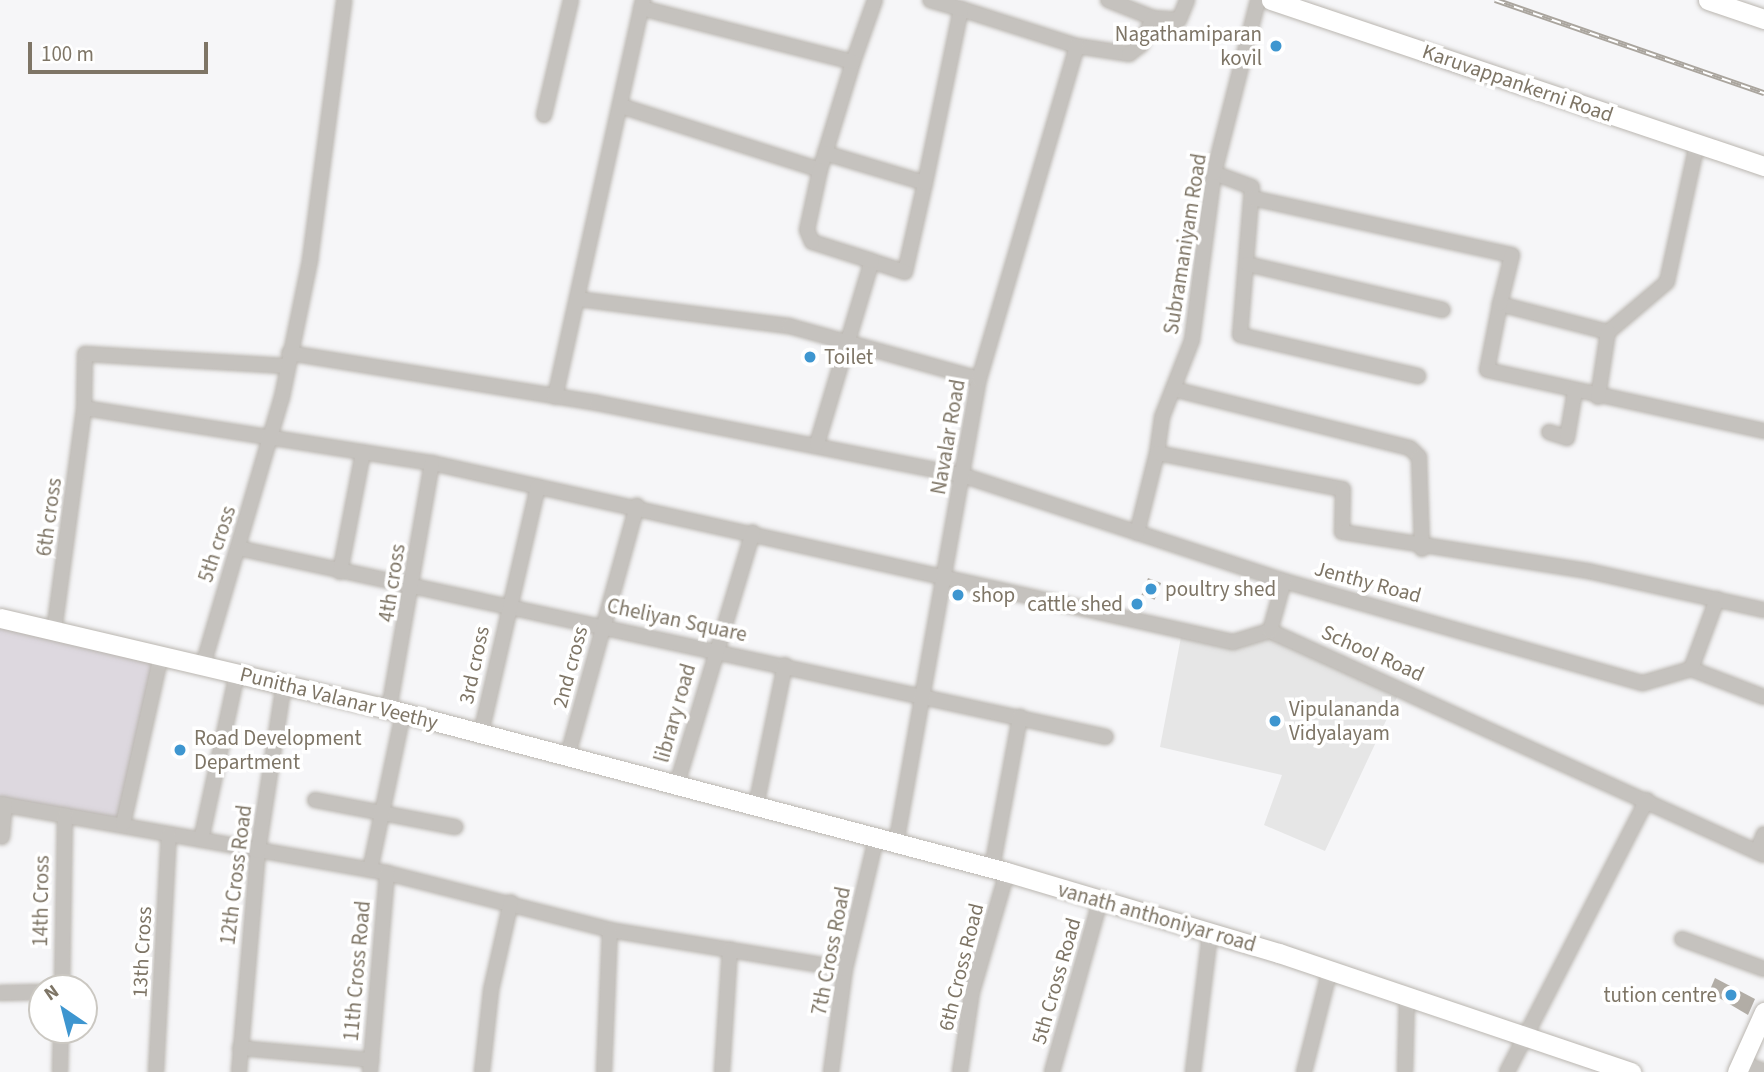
<!DOCTYPE html>
<html>
<head>
<meta charset="utf-8">
<style>
	body { margin:0 }
	#map { position:relative; width:1764px; height:1072px; overflow:hidden; background:#f6f6f8; font-family:"Source Sans 3",sans-serif }
	div>[style] { position:absolute }
	.built>* { inset:0; background:#e6e6e6 }
	.green>* { inset:0; background:#ddd8df }
	.building>* { inset:0; background:#b2ada6; transform-origin:0 0 }
	.roads { filter:drop-shadow(0 0 2px #bab6b0) drop-shadow(0 0 2px #bab6b0) }
	.street>* { height:14px; margin:-7px; padding:0 7px; transform-origin:7px; border-radius:7px; background:#c5c2be }
	.secondary>* { height:19px; margin:-9.5px; padding:0 9.5px; transform-origin:9.5px; border-radius:9.5px; background:#fff }
	.rail>* { height:6px; margin-top:-3px; transform-origin:0; background:repeating-linear-gradient(90deg,#fff 0 10px,#aaa59e 0 20px); box-sizing:border-box; border-block:2px solid #aaa59e }
	.dots>* { width:19px; height:19px; translate:-50% -50%; box-sizing:border-box; border:4px solid #fff; border-radius:50% }
	span { translate:-50% -50%; white-space:nowrap; text-align:center; line-height:1.15; -webkit-text-stroke:7px #fff; paint-order:stroke }
	.poi-label { font-size:21px; color:#7e7566 }
	.right { translate:-100% -50%; text-align:right }
	.left { translate:0 -50%; text-align:left }
	.street-label { font-size:21px; color:#7e7566 }
	.north { position:absolute; left:28px; top:974px; width:70px; height:70px; box-sizing:border-box; background:#fff; border:2px solid #cbc8c2; border-radius:50%; rotate:325deg; font-size:19px; font-weight:700; line-height:28px; text-align:center; color:#7e7566 }
	.north::after { content:''; display:block; margin:auto; width:24px; height:32px; background:#3e96d0; clip-path:polygon(50% 0,100% 100%,50% 72%,0 100%) }
	.scale { position:absolute; left:28px; top:42px; width:180px; height:32px; box-sizing:border-box; border:4px solid #7e7566; border-top:0; padding-left:9px; font-size:21px; line-height:24px; white-space:nowrap; color:#7e7566; -webkit-text-stroke:5px #fff; paint-order:stroke }
</style>
</head>
<body>
<div id="map">
	<div class="built">
		<i style="clip-path:polygon(1181px 637px,1234px 647px,1272px 638px,1398px 695px,1325px 851px,1264px 825px,1282px 775px,1160px 747px)"></i>
	</div>
	<div class="green">
		<i style="clip-path:polygon(0 624px,154px 661px,120px 820px,0 800px)"></i>
	</div>
	<div class="building">
		<i style="left:1148px;top:578px;width:14px;height:18px;rotate:21deg"></i>
		<i style="clip-path:polygon(1715px 978px,1755px 999px,1748px 1015px,1709px 992px)"></i>
	</div>
	<div class="roads">
		<div class="street">
			<i style="left:1108px;top:0;width:48px;rotate:21.8deg"></i>
			<i style="left:961px;top:9px;width:122px;rotate:17.7deg"></i>
			<i style="left:1077px;top:46px;width:53px;rotate:8.7deg"></i>
			<i style="left:1129px;top:54px;width:15px;rotate:-37deg"></i>
			<i style="left:1141px;top:45px;width:30px;rotate:-66deg"></i>
			<i style="left:1153px;top:18px;width:26px;rotate:4deg"></i>
			<i style="left:1179px;top:20px;width:22px;rotate:-68deg"></i>
			<i style="left:853px;top:62px;width:66px;rotate:-70.5deg"></i>
			<i style="left:621px;top:106px;width:209px;rotate:17.8deg"></i>
			<i style="left:820px;top:170px;width:113px;rotate:-73deg"></i>
			<i style="left:853px;top:62px;width:219px;rotate:-165.7deg"></i>
			<i style="left:544px;top:115px;width:118px;rotate:-76.8deg"></i>
			<i style="left:1697px;top:144px;width:141px;rotate:102.3deg"></i>
			<i style="left:1667px;top:282px;width:77px;rotate:139.7deg"></i>
			<i style="left:1608px;top:332px;width:112px;rotate:-165.5deg"></i>
			<i style="left:1500px;top:304px;width:67px;rotate:101.1deg"></i>
			<i style="left:1487px;top:370px;width:284px;rotate:12.4deg"></i>
			<i style="left:825px;top:153px;width:104px;rotate:16.7deg"></i>
			<i style="left:925px;top:183px;width:91px;rotate:102.7deg"></i>
			<i style="left:905px;top:272px;width:35px;rotate:-162deg"></i>
			<i style="left:1214px;top:173px;width:40px;rotate:20.2deg"></i>
			<i style="left:1252px;top:187px;width:148px;rotate:94.6deg"></i>
			<i style="left:1240px;top:335px;width:183px;rotate:13deg"></i>
			<i style="left:925px;top:183px;width:178px;rotate:-78.3deg"></i>
			<i style="left:961px;top:9px;width:32px;rotate:-164deg"></i>
			<i style="left:1252px;top:198px;width:266px;rotate:12.4deg"></i>
			<i style="left:1512px;top:255px;width:50px;rotate:103.8deg"></i>
			<i style="left:1247px;top:264px;width:201px;rotate:13.2deg"></i>
			<i style="left:578px;top:299px;width:213px;rotate:7.3deg"></i>
			<i style="left:789px;top:326px;width:197px;rotate:15.6deg"></i>
			<i style="left:289px;top:353px;width:312px;rotate:9.2deg"></i>
			<i style="left:597px;top:403px;width:372px;rotate:11.2deg"></i>
			<i style="left:962px;top:475px;width:339px;rotate:18.2deg"></i>
			<i style="left:1284px;top:581px;width:373px;rotate:15.9deg"></i>
			<i style="left:1643px;top:683px;width:50px;rotate:-16.3deg"></i>
			<i style="left:1691px;top:669px;width:78px;rotate:21deg"></i>
			<i style="left:1173px;top:389px;width:244px;rotate:14deg"></i>
			<i style="left:1410px;top:448px;width:13px;rotate:45deg"></i>
			<i style="left:1419px;top:457px;width:92px;rotate:88.1deg"></i>
			<i style="left:555px;top:397px;width:407px;rotate:-77.5deg"></i>
			<i style="left:1598px;top:397px;width:66px;rotate:-81.3deg"></i>
			<i style="left:84px;top:408px;width:352px;rotate:9deg"></i>
			<i style="left:432px;top:463px;width:821px;rotate:12.6deg"></i>
			<i style="left:1233px;top:642px;width:39px;rotate:-17deg"></i>
			<i style="left:1270px;top:631px;width:542px;rotate:24.39deg"></i>
			<i style="left:1549px;top:432px;width:19px;rotate:18deg"></i>
			<i style="left:1567px;top:438px;width:48px;rotate:-80.3deg"></i>
			<i style="left:817px;top:444px;width:191px;rotate:-73.3deg"></i>
			<i style="left:872px;top:261px;width:63px;rotate:-162.4deg"></i>
			<i style="left:812px;top:242px;width:13px;rotate:-113deg"></i>
			<i style="left:807px;top:230px;width:61px;rotate:-77.8deg"></i>
			<i style="left:1157px;top:453px;width:36px;rotate:-82deg"></i>
			<i style="left:1162px;top:417px;width:83px;rotate:-68.7deg"></i>
			<i style="left:1192px;top:340px;width:168px;rotate:-82.5deg"></i>
			<i style="left:1214px;top:173px;width:179px;rotate:-75.7deg"></i>
			<i style="left:1137px;top:533px;width:82px;rotate:-76deg"></i>
			<i style="left:1157px;top:453px;width:189px;rotate:11deg"></i>
			<i style="left:1343px;top:489px;width:43px;rotate:91.3deg"></i>
			<i style="left:1342px;top:532px;width:249px;rotate:9deg"></i>
			<i style="left:1588px;top:571px;width:180px;rotate:12.5deg"></i>
			<i style="left:238px;top:548px;width:888px;rotate:12.28deg"></i>
			<i style="left:340px;top:572px;width:122px;rotate:-79.1deg"></i>
			<i style="left:54px;top:631px;width:225px;rotate:-82.3deg"></i>
			<i style="left:84px;top:408px;width:54px;rotate:-88.9deg"></i>
			<i style="left:85px;top:354px;width:202px;rotate:3.4deg"></i>
			<i style="left:1270px;top:631px;width:52px;rotate:-74.4deg"></i>
			<i style="left:203px;top:665px;width:279px;rotate:-73.6deg"></i>
			<i style="left:282px;top:397px;width:140px;rotate:-78.4deg"></i>
			<i style="left:310px;top:260px;width:262px;rotate:-82.5deg"></i>
			<i style="left:1691px;top:669px;width:75px;rotate:-69.6deg"></i>
			<i style="left:389px;top:709px;width:250px;rotate:-80.1deg"></i>
			<i style="left:481px;top:733px;width:253px;rotate:-77deg"></i>
			<i style="left:567px;top:758px;width:262px;rotate:-74.5deg"></i>
			<i style="left:676px;top:787px;width:266px;rotate:-73.2deg"></i>
			<i style="left:315px;top:800px;width:143px;rotate:10.9deg"></i>
			<i style="left:0;top:804px;width:393px;rotate:10.1deg"></i>
			<i style="left:387px;top:873px;width:230px;rotate:14.3deg"></i>
			<i style="left:610px;top:930px;width:238px;rotate:9.4deg"></i>
			<i style="left:756px;top:806px;width:144px;rotate:-78.4deg"></i>
			<i style="left:123px;top:824px;width:173px;rotate:-77.3deg"></i>
			<i style="left:2px;top:837px;width:33px;rotate:-85deg"></i>
			<i style="left:201px;top:840px;width:171px;rotate:-77.8deg"></i>
			<i style="left:896px;top:844px;width:472px;rotate:-79.9deg"></i>
			<i style="left:979px;top:379px;width:347px;rotate:-73.6deg"></i>
			<i style="left:1757px;top:852px;width:19px;rotate:-69deg"></i>
			<i style="left:992px;top:868px;width:154px;rotate:-79.5deg"></i>
			<i style="left:370px;top:870px;width:160px;rotate:-78.1deg"></i>
			<i style="left:1682px;top:939px;width:87px;rotate:20.1deg"></i>
			<i style="left:62px;top:988px;width:173px;rotate:-89deg"></i>
			<i style="left:0;top:993px;width:42px;rotate:-1.4deg"></i>
			<i style="left:240px;top:1048px;width:132px;rotate:5.2deg"></i>
			<i style="left:1741px;top:1063px;width:24px;rotate:19deg"></i>
			<i style="left:60px;top:1072px;width:42px;rotate:-88.6deg"></i>
			<i style="left:156px;top:1072px;width:238px;rotate:-86.9deg"></i>
			<i style="left:239px;top:1072px;width:222px;rotate:-85.1deg"></i>
			<i style="left:258px;top:851px;width:169px;rotate:-81.2deg"></i>
			<i style="left:370px;top:1072px;width:200px;rotate:-85.1deg"></i>
			<i style="left:482px;top:1072px;width:82px;rotate:-83.7deg"></i>
			<i style="left:491px;top:990px;width:90px;rotate:-77.2deg"></i>
			<i style="left:604px;top:1072px;width:142px;rotate:-87.6deg"></i>
			<i style="left:722px;top:1072px;width:123px;rotate:-86.3deg"></i>
			<i style="left:831px;top:1072px;width:104px;rotate:-82.3deg"></i>
			<i style="left:845px;top:969px;width:134px;rotate:-76.6deg"></i>
			<i style="left:960px;top:1072px;width:81px;rotate:-81.5deg"></i>
			<i style="left:972px;top:992px;width:125px;rotate:-73.7deg"></i>
			<i style="left:1052px;top:1072px;width:178px;rotate:-74.3deg"></i>
			<i style="left:1193px;top:1072px;width:140px;rotate:-83deg"></i>
			<i style="left:1304px;top:1072px;width:106px;rotate:-75.8deg"></i>
			<i style="left:1405px;top:1072px;width:77px;rotate:-88.5deg"></i>
			<i style="left:1507px;top:1072px;width:306px;rotate:-62.8deg"></i>
		</div>
		<div class="secondary">
			<i style="left:1271px;top:0;width:520px;rotate:18.61deg"></i>
			<i style="left:1708px;top:0;width:59px;rotate:18.7deg"></i>
			<i style="left:0;top:618px;width:400px;rotate:13.2deg"></i>
			<i style="left:389px;top:709px;width:639px;rotate:14.78deg"></i>
			<i style="left:1007px;top:872px;width:284px;rotate:16.6deg"></i>
			<i style="left:1279px;top:953px;width:372px;rotate:18.7deg"></i>
			<i style="left:1737px;top:1072px;width:66px;rotate:-65.8deg"></i>
		</div>
	</div>
	<div class="rail">
		<i style="left:1495px;top:0;width:285px;rotate:19.1deg"></i>
	</div>
	<div class="dots">
		<i style="left:1276px;top:46px;background:#3e96d0"></i>
		<i style="left:810px;top:357px;background:#3e96d0"></i>
		<i style="left:1151px;top:589px;background:#3e96d0"></i>
		<i style="left:958px;top:595px;background:#3e96d0"></i>
		<i style="left:1137px;top:604px;background:#3e96d0"></i>
		<i style="left:1275px;top:721px;background:#3e96d0"></i>
		<i style="left:180px;top:750px;background:#3e96d0"></i>
		<i style="left:1731px;top:995px;background:#3e96d0"></i>
	</div>
	<div class="poi-label">
		<span class="right" style="left:1262px;top:46px">Nagathamiparan<br>kovil</span>
		<span class="left" style="left:824px;top:357px">Toilet</span>
		<span class="left" style="left:1165px;top:589px">poultry shed</span>
		<span class="left" style="left:972px;top:595px">shop</span>
		<span class="right" style="left:1123px;top:604px">cattle shed</span>
		<span class="left" style="left:1289px;top:721px">Vipulananda<br>Vidyalayam</span>
		<span class="left" style="left:194px;top:750px">Road Development<br>Department</span>
		<span class="right" style="left:1717px;top:995px">tution centre</span>
	</div>
	<div class="street-label">
		<span style="left:1518px;top:83px;rotate:19deg">Karuvappankerni Road</span>
		<span style="left:1185px;top:244px;rotate:-81deg">Subramaniyam Road</span>
		<span style="left:948px;top:437px;rotate:-80deg">Navalar Road</span>
		<span style="left:49px;top:517px;rotate:-82deg">6th cross</span>
		<span style="left:217px;top:544px;rotate:-72deg">5th cross</span>
		<span style="left:1368px;top:582px;rotate:15deg">Jenthy Road</span>
		<span style="left:392px;top:583px;rotate:-81deg">4th cross</span>
		<span style="left:677px;top:620px;rotate:12deg">Cheliyan Square</span>
		<span style="left:1373px;top:653px;rotate:24deg">School Road</span>
		<span style="left:474px;top:665px;rotate:-78deg">3rd cross</span>
		<span style="left:570px;top:667px;rotate:-75deg">2nd cross</span>
		<span style="left:339px;top:698px;rotate:14deg">Punitha Valanar Veethy</span>
		<span style="left:675px;top:713px;rotate:-74deg">library road</span>
		<span style="left:236px;top:875px;rotate:-83deg">12th Cross Road</span>
		<span style="left:41px;top:901px;rotate:-89deg">14th Cross</span>
		<span style="left:1157px;top:917px;rotate:16deg">vanath anthoniyar road</span>
		<span style="left:831px;top:951px;rotate:-79deg">7th Cross Road</span>
		<span style="left:142px;top:952px;rotate:-87deg">13th Cross</span>
		<span style="left:961px;top:967px;rotate:-76deg">6th Cross Road</span>
		<span style="left:357px;top:971px;rotate:-85deg">11th Cross Road</span>
		<span style="left:1056px;top:981px;rotate:-74deg">5th Cross Road</span>
	</div>
	<div class="north">N</div>
	<div class="scale">100 m</div>
</div>
</body>
</html>
